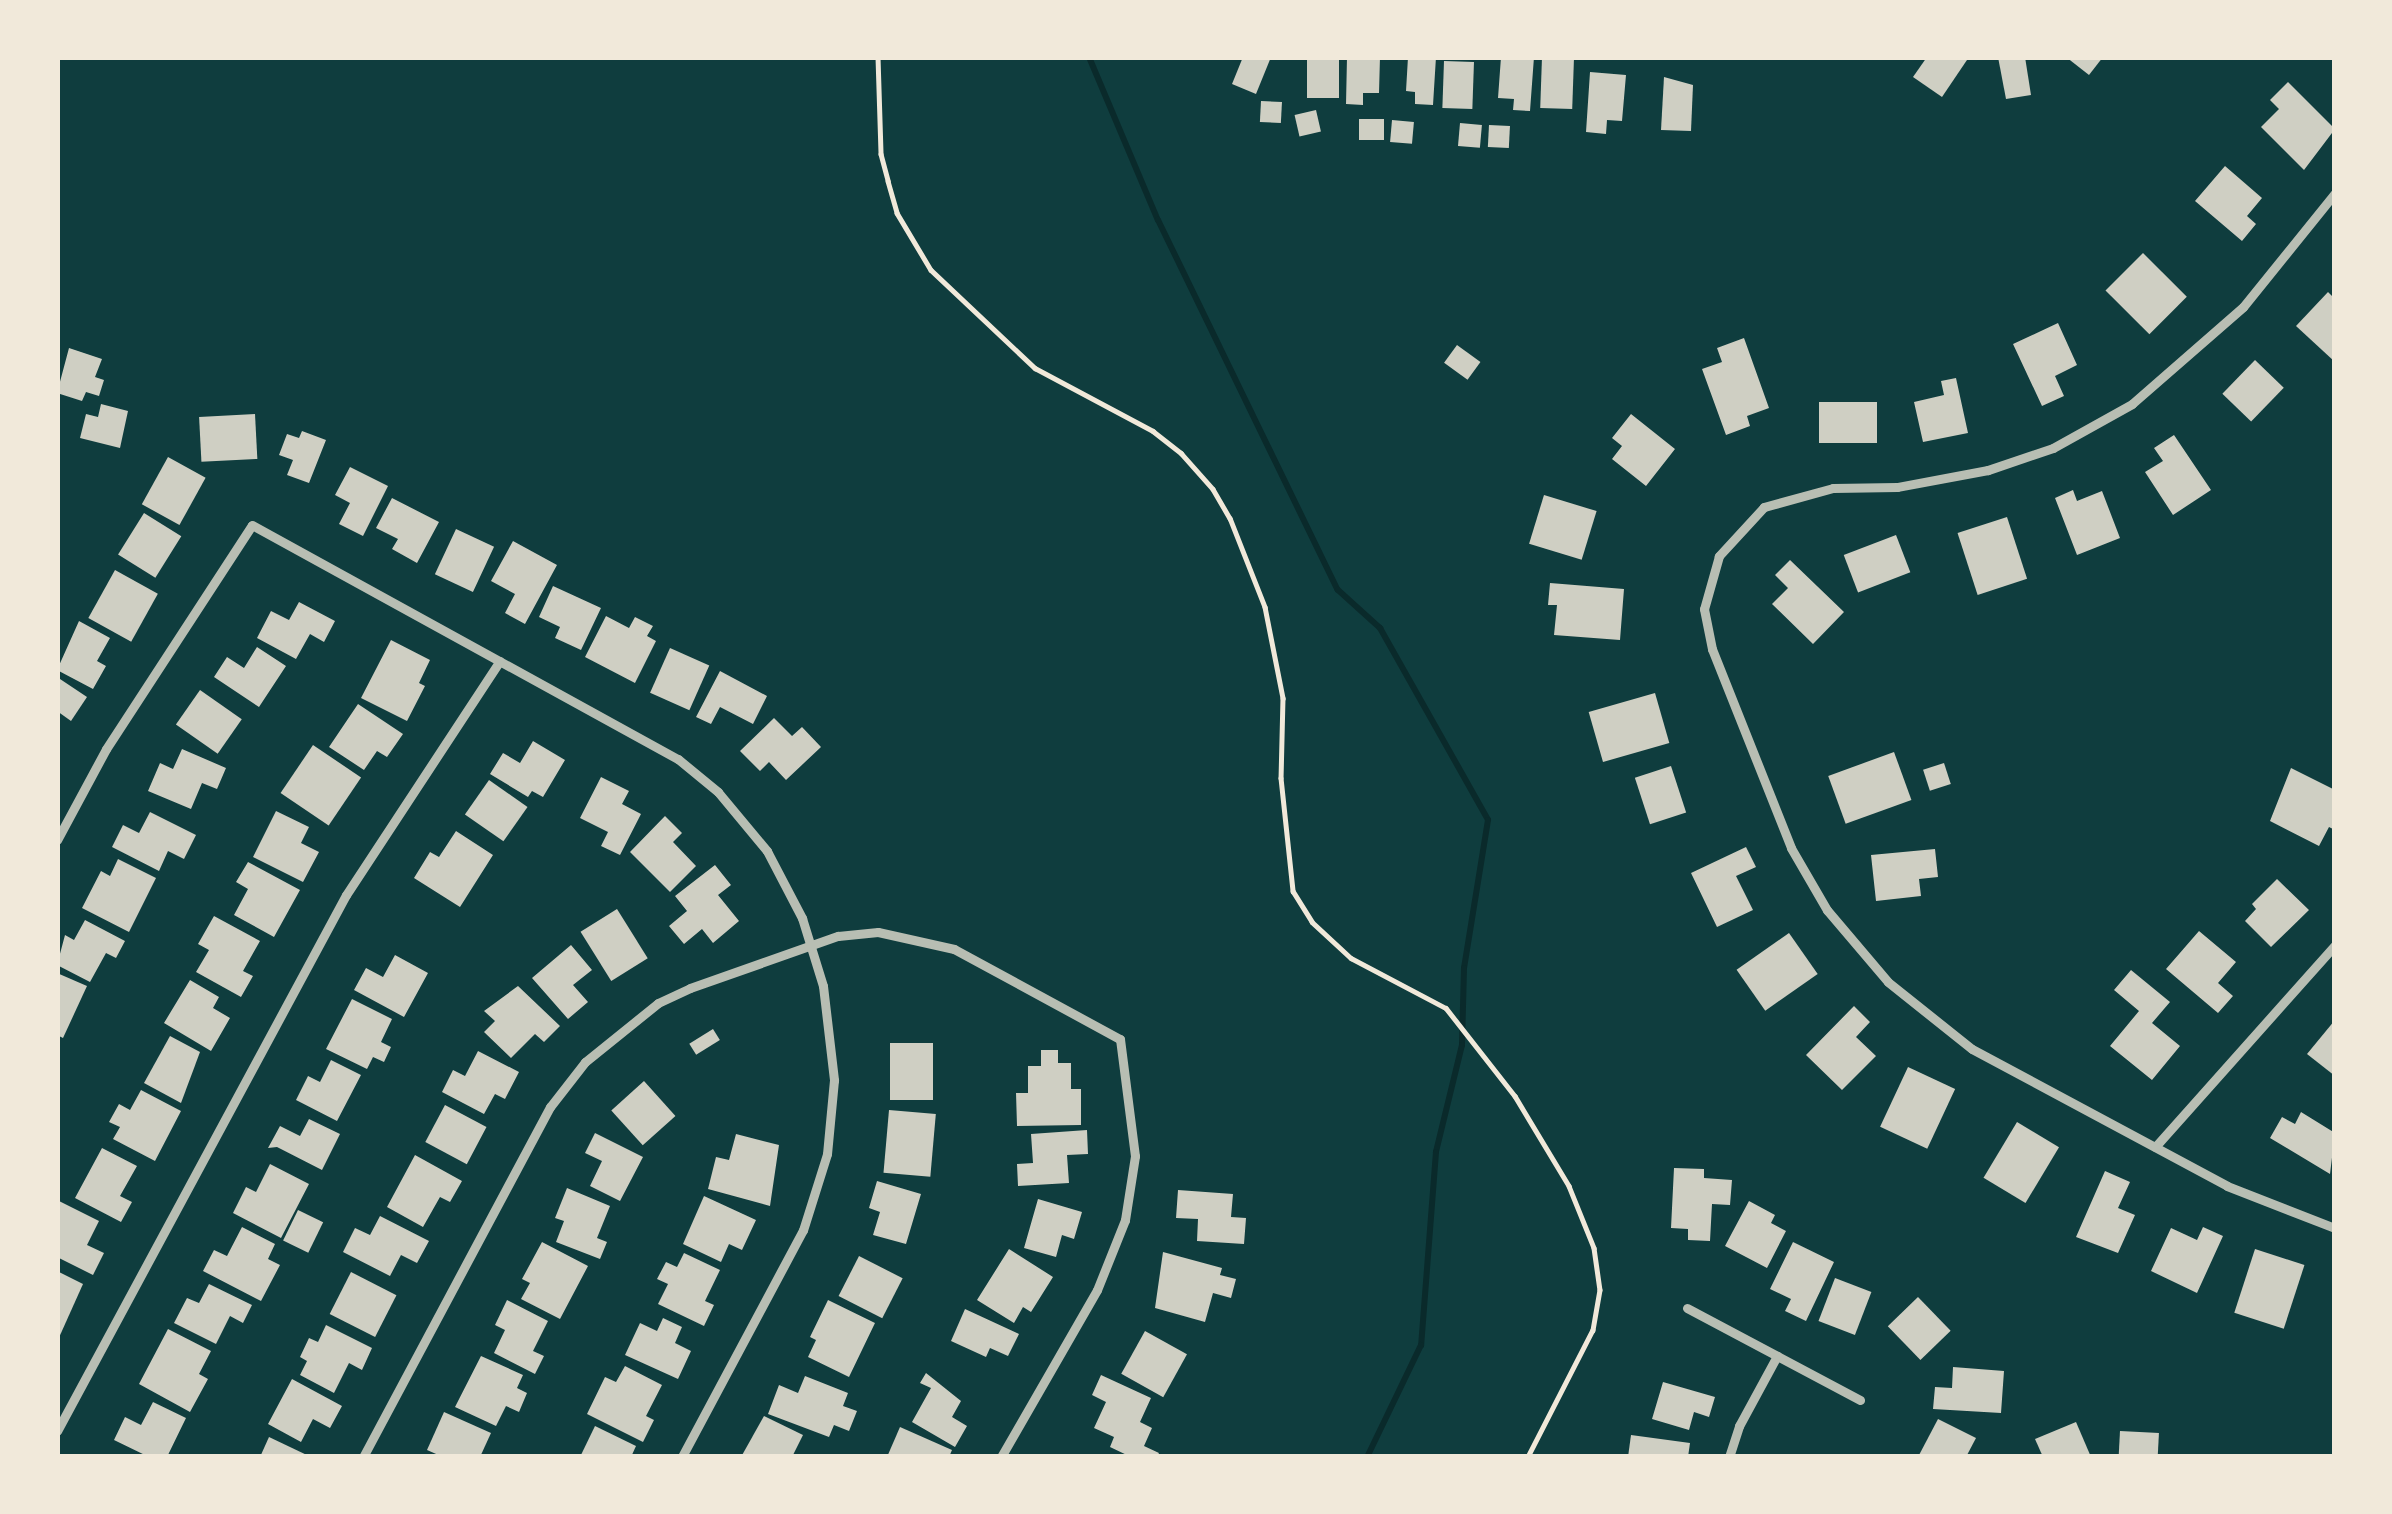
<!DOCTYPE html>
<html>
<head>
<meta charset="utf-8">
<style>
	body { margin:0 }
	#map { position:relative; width:2392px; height:1514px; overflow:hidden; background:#0f3d3e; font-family:Arial,sans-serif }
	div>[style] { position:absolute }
	.stream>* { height:6px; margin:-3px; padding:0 3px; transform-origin:3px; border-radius:3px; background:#0a2a2b }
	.building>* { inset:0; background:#cfcfc3; transform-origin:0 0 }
	.path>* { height:4.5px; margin:-2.25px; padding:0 2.25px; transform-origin:2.25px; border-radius:2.25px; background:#f1e9da }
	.service>* { height:4.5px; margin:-2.25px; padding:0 2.25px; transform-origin:2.25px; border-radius:2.25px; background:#b8beb3 }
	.minor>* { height:9px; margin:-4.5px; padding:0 4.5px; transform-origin:4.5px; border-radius:4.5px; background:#b8beb3 }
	span { translate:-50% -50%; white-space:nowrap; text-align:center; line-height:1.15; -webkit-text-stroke:12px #f1e9da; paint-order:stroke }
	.frame { position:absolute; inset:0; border:60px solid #f1e9da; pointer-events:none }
</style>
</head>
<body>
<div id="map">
	<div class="stream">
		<i style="left:1089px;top:57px;width:177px;rotate:67.1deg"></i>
		<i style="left:1158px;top:220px;width:411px;rotate:64.1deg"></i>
		<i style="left:1338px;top:590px;width:57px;rotate:42.1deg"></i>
		<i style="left:1380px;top:628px;width:220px;rotate:60.6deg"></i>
		<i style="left:1488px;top:820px;width:150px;rotate:99.2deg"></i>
		<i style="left:1464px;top:968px;width:77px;rotate:91.5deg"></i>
		<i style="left:1462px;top:1045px;width:110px;rotate:103.7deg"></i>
		<i style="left:1436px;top:1152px;width:194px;rotate:94.4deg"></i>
		<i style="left:1421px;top:1345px;width:124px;rotate:115.7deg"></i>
	</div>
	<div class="building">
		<i style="clip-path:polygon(1243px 57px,1271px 57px,1256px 94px,1232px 84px)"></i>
		<i style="left:1307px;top:57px;width:32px;height:41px"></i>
		<i style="clip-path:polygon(1347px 57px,1380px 57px,1379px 93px,1363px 93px,1363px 105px,1346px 104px)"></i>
		<i style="clip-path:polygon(1408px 57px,1436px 57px,1433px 105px,1415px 104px,1415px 92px,1406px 91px)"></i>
		<i style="clip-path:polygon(1501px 57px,1534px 57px,1530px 111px,1513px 110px,1514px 99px,1498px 98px)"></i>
		<i style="left:1542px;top:57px;width:32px;height:51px;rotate:2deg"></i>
		<i style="clip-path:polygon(1927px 57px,1969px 57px,1942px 97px,1913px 77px)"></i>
		<i style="clip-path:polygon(1998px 57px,2025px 57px,2031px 95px,2006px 99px)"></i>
		<i style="clip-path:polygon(2066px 57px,2103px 57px,2089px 75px)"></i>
		<i style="left:1444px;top:61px;width:30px;height:47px;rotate:2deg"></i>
		<i style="clip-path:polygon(1590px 72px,1626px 75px,1622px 121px,1607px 120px,1606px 134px,1586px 132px)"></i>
		<i style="clip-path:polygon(1664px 77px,1693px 85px,1691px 131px,1661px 130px)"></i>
		<i style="clip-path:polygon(2288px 82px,2335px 129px,2304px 170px,2261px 127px,2279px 109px,2270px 100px)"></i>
		<i style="left:1261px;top:101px;width:21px;height:21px;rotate:3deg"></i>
		<i style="left:1316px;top:110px;width:22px;height:22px;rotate:77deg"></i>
		<i style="left:1359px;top:119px;width:25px;height:21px"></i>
		<i style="left:1392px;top:120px;width:22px;height:22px;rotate:5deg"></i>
		<i style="left:1460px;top:123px;width:22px;height:23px;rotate:5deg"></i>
		<i style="left:1489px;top:125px;width:21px;height:22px;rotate:3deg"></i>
		<i style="clip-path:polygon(2225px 166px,2262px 198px,2247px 216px,2256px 224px,2242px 241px,2195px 201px)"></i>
		<i style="left:2143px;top:253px;width:62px;height:53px;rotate:45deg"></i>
		<i style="clip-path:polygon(2328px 292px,2335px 299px,2335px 362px,2296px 326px)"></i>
		<i style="clip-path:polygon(2058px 323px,2077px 365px,2055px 376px,2064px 396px,2042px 406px,2013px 344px)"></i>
		<i style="clip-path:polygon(1744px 338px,1769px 408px,1747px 416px,1750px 426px,1726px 435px,1702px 369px,1722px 362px,1717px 348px)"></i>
		<i style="left:1457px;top:345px;width:29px;height:22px;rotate:36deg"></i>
		<i style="clip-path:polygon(69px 348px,102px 359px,95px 377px,104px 380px,99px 396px,86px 392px,82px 401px,57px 393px)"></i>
		<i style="left:2255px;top:360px;width:40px;height:47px;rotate:44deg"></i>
		<i style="clip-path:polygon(1956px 378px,1968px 433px,1923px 442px,1914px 402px,1944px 395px,1941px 381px)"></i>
		<i style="left:1877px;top:402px;width:41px;height:58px;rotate:90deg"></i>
		<i style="clip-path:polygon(101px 404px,128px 411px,120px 448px,80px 438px,86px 414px,98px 417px)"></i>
		<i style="left:255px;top:414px;width:45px;height:56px;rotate:87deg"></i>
		<i style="clip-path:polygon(1631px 414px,1675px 449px,1646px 486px,1612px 459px,1622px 446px,1612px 438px)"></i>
		<i style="clip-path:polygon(302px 431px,326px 440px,309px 483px,287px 475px,293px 460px,279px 455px,287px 434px,299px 438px)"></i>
		<i style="clip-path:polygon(2174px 435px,2211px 490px,2173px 515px,2145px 472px,2163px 461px,2154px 448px)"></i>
		<i style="left:168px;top:457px;width:43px;height:54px;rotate:29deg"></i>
		<i style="clip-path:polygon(350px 467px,388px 486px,363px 536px,339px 524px,350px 503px,335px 495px)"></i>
		<i style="clip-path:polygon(2073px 490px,2077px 501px,2102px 491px,2120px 538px,2077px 555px,2055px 498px)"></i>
		<i style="left:1544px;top:495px;width:55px;height:51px;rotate:17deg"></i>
		<i style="clip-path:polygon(392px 498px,439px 522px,417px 563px,392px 549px,398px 539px,376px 528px)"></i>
		<i style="left:144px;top:513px;width:44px;height:49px;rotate:32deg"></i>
		<i style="left:2007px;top:517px;width:65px;height:52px;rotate:72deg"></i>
		<i style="left:456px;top:529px;width:42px;height:50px;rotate:25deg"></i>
		<i style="left:1896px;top:535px;width:40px;height:56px;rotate:69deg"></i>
		<i style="clip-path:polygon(513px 541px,557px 565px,525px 624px,505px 613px,515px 594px,491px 581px)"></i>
		<i style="clip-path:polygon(1790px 560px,1844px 612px,1813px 644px,1772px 604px,1788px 588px,1775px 575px)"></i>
		<i style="left:115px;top:570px;width:49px;height:55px;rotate:29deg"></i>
		<i style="clip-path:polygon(1550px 583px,1624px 589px,1620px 640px,1554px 635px,1557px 605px,1548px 605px)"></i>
		<i style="clip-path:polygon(553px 586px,601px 608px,581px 650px,555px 638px,560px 627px,539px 617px)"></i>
		<i style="clip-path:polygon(299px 602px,335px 621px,324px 642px,310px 634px,296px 659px,257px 638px,271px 611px,289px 620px)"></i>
		<i style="clip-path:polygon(606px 616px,629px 628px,635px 617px,653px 626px,647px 636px,656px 641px,635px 683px,585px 657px)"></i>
		<i style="clip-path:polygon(79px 621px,110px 638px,97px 661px,106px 666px,93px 689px,57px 670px)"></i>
		<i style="clip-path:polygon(391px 640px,430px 660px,419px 683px,425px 686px,407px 721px,361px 698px)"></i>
		<i style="clip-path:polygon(257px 647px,286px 666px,259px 707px,214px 677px,227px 657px,244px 668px)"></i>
		<i style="left:670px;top:648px;width:43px;height:49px;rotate:24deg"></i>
		<i style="clip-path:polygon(720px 671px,767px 696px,753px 724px,720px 707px,711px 724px,696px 717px)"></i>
		<i style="clip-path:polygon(57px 677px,87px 697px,71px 721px,57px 711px)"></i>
		<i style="left:200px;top:690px;width:51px;height:42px;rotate:35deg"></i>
		<i style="left:1655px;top:693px;width:52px;height:69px;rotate:74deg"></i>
		<i style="clip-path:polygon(358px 704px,403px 734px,387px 757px,377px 751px,364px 770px,329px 747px)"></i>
		<i style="clip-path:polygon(774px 718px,792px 736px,802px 727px,821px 747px,786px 780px,769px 762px,760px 771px,740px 751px)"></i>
		<i style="clip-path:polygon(533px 741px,565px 760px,543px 797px,532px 791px,528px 797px,490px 774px,503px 753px,520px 763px)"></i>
		<i style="left:313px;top:745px;width:58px;height:58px;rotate:34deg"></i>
		<i style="clip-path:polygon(182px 749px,226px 768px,217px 789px,202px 783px,191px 809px,148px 791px,160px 763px,173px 769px)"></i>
		<i style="left:1894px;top:752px;width:51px;height:70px;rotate:70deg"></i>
		<i style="left:1944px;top:763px;width:22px;height:22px;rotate:72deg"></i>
		<i style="left:1671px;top:766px;width:49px;height:38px;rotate:72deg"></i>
		<i style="clip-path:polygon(2291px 768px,2335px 790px,2335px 830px,2329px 827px,2319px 846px,2270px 821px)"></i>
		<i style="clip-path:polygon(601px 777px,629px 791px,622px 804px,641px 814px,620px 855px,601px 846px,608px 832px,580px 818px)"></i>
		<i style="left:489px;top:780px;width:47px;height:42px;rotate:35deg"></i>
		<i style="clip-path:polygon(276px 811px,309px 827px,301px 843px,319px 852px,303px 882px,253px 857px)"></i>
		<i style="clip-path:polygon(150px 812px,196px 835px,184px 859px,168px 851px,159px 871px,112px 847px,123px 825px,139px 833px)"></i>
		<i style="clip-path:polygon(665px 816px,682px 833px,673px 842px,696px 866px,670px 892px,630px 852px)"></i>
		<i style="clip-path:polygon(456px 831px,493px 855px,460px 907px,414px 878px,430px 852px,439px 857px)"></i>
		<i style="clip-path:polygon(1746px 847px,1756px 867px,1736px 876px,1753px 910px,1717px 927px,1691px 873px)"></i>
		<i style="clip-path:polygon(1935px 849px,1938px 877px,1919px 879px,1921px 896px,1876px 901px,1871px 855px)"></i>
		<i style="clip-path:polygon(118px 859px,156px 878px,129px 932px,82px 908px,101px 871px,110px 876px)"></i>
		<i style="clip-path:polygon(248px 862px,300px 890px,274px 937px,234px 915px,248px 889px,236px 882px)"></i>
		<i style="clip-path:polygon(715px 865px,731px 885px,718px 895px,739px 921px,713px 943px,702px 929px,684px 944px,669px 926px,687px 911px,675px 896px)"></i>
		<i style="clip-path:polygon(2277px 879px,2309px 910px,2271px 947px,2245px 921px,2256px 909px,2252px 904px)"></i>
		<i style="left:617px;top:909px;width:58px;height:43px;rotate:58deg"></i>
		<i style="clip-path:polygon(214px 916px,260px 941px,243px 971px,253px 976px,241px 997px,196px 972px,209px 950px,198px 944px)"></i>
		<i style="clip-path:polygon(85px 920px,125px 941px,116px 958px,106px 953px,90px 982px,57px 965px,65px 935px,74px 940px)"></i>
		<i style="clip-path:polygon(2199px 931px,2236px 962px,2218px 983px,2233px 996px,2218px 1013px,2166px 969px)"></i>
		<i style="left:1789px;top:933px;width:50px;height:64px;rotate:55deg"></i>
		<i style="clip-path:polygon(571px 945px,592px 970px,573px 985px,588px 1002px,568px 1019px,532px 978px)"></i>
		<i style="clip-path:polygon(395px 955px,428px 973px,404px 1017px,354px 990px,366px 968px,383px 977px)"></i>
		<i style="clip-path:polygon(2131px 970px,2170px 1002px,2152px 1023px,2180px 1046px,2152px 1080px,2110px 1046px,2139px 1011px,2114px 990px)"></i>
		<i style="clip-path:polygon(57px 973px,87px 986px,63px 1038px,57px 1035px)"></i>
		<i style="clip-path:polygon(190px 980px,219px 997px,213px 1008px,230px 1018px,211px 1051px,164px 1023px)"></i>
		<i style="clip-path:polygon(518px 986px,560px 1026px,544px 1042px,535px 1034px,511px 1058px,484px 1032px,495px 1021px,484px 1011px)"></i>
		<i style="clip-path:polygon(352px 999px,392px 1019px,381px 1042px,391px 1047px,384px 1062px,373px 1057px,367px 1069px,326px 1049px)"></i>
		<i style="clip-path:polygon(1854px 1006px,1870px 1022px,1856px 1037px,1876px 1056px,1842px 1090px,1806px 1055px)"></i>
		<i style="clip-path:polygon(2335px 1020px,2335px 1076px,2307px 1054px)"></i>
		<i style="left:713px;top:1029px;width:13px;height:28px;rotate:58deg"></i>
		<i style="clip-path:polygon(170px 1036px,200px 1052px,181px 1103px,144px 1083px)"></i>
		<i style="left:890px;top:1043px;width:43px;height:57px"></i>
		<i style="clip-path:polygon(1041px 1050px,1058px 1050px,1058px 1063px,1071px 1063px,1071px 1089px,1081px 1089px,1081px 1125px,1017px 1126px,1016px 1093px,1028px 1093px,1028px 1066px,1041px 1066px)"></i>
		<i style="clip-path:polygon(478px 1051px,519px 1072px,505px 1099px,495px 1094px,484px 1114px,442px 1092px,453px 1070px,465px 1076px)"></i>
		<i style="clip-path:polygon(331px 1060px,361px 1075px,337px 1121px,296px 1100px,308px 1076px,320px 1082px)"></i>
		<i style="left:1908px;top:1067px;width:52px;height:66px;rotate:25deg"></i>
		<i style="left:644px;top:1081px;width:47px;height:44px;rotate:48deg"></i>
		<i style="clip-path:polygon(141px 1090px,181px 1111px,155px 1161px,113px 1139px,120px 1127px,109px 1122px,119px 1104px,130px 1110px)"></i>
		<i style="left:445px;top:1105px;width:47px;height:42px;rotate:28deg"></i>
		<i style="left:889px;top:1110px;width:47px;height:63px;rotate:5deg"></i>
		<i style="clip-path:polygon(2301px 1112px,2335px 1133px,2330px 1174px,2270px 1138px,2282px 1117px,2295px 1124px)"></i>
		<i style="clip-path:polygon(309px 1119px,340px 1134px,322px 1170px,277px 1147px,268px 1148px,280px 1126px,300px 1136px)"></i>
		<i style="left:2017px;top:1122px;width:49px;height:65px;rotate:31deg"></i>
		<i style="clip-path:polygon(1087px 1130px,1088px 1154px,1067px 1155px,1069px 1183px,1018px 1186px,1017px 1164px,1033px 1163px,1031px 1134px)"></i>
		<i style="clip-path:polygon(595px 1133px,643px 1157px,620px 1201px,590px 1186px,602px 1161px,585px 1153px)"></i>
		<i style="clip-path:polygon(736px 1134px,779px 1145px,770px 1206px,708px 1189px,716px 1157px,729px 1160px)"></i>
		<i style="clip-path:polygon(102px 1148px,137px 1166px,120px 1196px,132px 1202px,121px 1222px,75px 1198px)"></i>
		<i style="clip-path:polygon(415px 1155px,462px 1181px,450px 1202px,440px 1197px,423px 1227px,387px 1207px)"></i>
		<i style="clip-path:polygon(270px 1164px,309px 1184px,281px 1238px,233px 1213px,246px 1187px,256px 1192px)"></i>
		<i style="clip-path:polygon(1674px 1168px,1704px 1169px,1704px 1178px,1732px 1180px,1730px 1205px,1712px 1204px,1710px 1241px,1688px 1240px,1688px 1229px,1671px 1228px)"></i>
		<i style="clip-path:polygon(2105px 1171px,2130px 1182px,2118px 1208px,2135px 1215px,2118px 1253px,2076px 1237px)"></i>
		<i style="clip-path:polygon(877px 1181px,921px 1194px,906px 1244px,873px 1235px,880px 1212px,869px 1208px)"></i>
		<i style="clip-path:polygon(567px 1188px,610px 1206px,597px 1238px,607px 1242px,600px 1259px,556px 1242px,564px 1221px,555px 1218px)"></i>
		<i style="clip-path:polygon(1178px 1190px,1233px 1194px,1231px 1217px,1246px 1218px,1244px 1244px,1197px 1241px,1198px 1219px,1176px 1218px)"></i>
		<i style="clip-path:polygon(704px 1196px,756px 1220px,742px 1250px,729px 1244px,721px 1262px,683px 1244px)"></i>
		<i style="clip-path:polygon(1038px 1199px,1082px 1212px,1074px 1239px,1062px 1235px,1056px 1257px,1024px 1248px)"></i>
		<i style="clip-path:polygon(57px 1200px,99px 1221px,87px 1245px,104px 1253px,93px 1275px,57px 1257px)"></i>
		<i style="clip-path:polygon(1749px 1201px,1775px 1215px,1771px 1223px,1786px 1231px,1767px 1268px,1725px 1246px)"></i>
		<i style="left:298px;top:1210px;width:28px;height:34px;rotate:26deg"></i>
		<i style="clip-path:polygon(380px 1216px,429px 1241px,417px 1263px,401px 1255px,390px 1276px,343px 1252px,355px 1228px,370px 1235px)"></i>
		<i style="clip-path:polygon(242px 1227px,275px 1244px,268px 1259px,280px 1265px,261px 1301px,203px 1271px,214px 1250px,227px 1256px)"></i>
		<i style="clip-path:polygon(2203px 1227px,2223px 1236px,2197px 1293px,2151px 1271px,2171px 1228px,2197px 1240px)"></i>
		<i style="clip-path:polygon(542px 1242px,588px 1266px,560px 1319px,521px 1299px,530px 1283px,522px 1279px)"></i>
		<i style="clip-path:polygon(1793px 1242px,1834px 1262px,1806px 1321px,1785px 1311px,1791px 1299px,1770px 1289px)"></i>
		<i style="clip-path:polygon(1009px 1249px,1053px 1277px,1031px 1312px,1023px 1307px,1014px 1323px,977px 1300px)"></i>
		<i style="left:2255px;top:1249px;width:52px;height:67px;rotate:18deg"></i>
		<i style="clip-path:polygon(1163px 1252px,1222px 1268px,1220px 1275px,1236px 1279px,1231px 1298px,1213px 1293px,1205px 1322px,1155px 1308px)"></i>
		<i style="clip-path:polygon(684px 1253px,720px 1270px,705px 1301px,714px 1305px,704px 1326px,658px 1304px,668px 1284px,657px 1279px,666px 1262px,677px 1267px)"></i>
		<i style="left:859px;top:1256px;width:49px;height:45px;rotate:27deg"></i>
		<i style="clip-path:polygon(57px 1271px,83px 1284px,57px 1342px)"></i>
		<i style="left:351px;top:1272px;width:51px;height:47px;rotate:27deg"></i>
		<i style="left:1835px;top:1278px;width:39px;height:46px;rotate:21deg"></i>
		<i style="clip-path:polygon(209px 1284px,252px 1305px,243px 1323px,230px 1316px,216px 1344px,174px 1323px,187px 1298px,199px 1303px)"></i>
		<i style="left:1918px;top:1297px;width:47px;height:42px;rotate:46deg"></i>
		<i style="clip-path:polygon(507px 1300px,548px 1321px,533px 1351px,544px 1356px,535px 1374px,494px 1353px,505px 1330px,495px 1325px)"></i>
		<i style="clip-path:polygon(828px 1300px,875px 1323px,849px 1377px,808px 1357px,816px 1340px,810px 1337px)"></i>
		<i style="clip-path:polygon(965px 1309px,1019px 1334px,1008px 1356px,990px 1348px,986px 1357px,951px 1341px)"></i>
		<i style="clip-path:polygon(663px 1318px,682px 1327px,675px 1343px,691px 1351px,678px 1379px,625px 1355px,640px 1323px,657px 1331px)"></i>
		<i style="clip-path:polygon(326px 1325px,372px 1348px,362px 1370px,349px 1363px,334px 1393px,300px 1375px,307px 1361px,300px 1357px,309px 1338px,318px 1342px)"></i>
		<i style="clip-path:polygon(168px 1329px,211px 1351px,199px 1374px,208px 1379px,190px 1412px,139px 1384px)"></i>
		<i style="left:1145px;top:1331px;width:48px;height:49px;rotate:29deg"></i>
		<i style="clip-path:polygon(481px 1356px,523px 1375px,517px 1388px,527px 1393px,519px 1412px,506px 1406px,496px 1426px,455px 1407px)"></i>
		<i style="clip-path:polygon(625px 1366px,662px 1385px,646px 1416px,654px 1420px,643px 1442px,587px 1414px,605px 1377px,616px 1382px)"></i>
		<i style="clip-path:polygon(1953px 1367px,2004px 1371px,2001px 1413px,1933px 1409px,1935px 1387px,1952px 1388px)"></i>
		<i style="clip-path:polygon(926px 1373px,961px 1401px,952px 1417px,967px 1426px,955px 1447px,912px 1422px,931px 1388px,920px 1383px)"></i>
		<i style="clip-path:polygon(1101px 1375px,1151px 1398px,1140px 1422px,1152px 1428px,1144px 1446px,1159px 1453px,1157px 1457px,1131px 1457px,1110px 1447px,1114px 1437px,1094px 1428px,1106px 1402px,1092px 1395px)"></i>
		<i style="clip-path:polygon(805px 1376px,848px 1393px,843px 1406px,857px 1411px,849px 1431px,834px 1425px,829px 1437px,768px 1414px,779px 1385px,798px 1393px)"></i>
		<i style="clip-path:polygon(292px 1379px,342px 1406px,330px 1428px,313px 1419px,301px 1442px,268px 1424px)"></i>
		<i style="clip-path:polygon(1663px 1382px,1715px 1397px,1709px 1417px,1694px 1412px,1689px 1430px,1652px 1419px)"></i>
		<i style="clip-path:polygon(153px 1402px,186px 1418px,167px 1457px,149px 1457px,114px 1440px,125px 1417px,141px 1425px)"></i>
		<i style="clip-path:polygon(444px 1412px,491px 1433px,480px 1457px,443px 1457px,427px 1450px)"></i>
		<i style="clip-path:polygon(764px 1416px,803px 1435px,792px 1457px,741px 1457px)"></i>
		<i style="clip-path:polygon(1938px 1419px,1976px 1438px,1966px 1457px,1918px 1457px)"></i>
		<i style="clip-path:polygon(2076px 1422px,2091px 1457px,2043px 1457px,2035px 1439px)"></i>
		<i style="clip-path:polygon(595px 1426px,636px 1446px,631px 1457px,580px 1457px)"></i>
		<i style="clip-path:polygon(900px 1427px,952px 1450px,949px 1457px,887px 1457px)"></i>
		<i style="left:2120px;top:1431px;width:39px;height:26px;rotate:3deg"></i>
		<i style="clip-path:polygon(1631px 1435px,1690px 1443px,1688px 1457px,1628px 1457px)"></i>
		<i style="clip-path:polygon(269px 1437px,311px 1457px,260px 1457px)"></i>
	</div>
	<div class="path">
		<i style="left:878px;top:57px;width:97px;rotate:88.2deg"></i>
		<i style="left:881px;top:154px;width:28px;rotate:75deg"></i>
		<i style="left:888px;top:181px;width:33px;rotate:74deg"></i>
		<i style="left:897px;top:213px;width:66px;rotate:59.2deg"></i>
		<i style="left:931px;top:270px;width:143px;rotate:43.3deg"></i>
		<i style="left:1035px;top:368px;width:134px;rotate:28.1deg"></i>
		<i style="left:1153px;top:431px;width:36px;rotate:38deg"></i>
		<i style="left:1181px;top:453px;width:48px;rotate:48.4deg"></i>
		<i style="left:1213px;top:489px;width:34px;rotate:60deg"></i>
		<i style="left:1230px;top:518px;width:96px;rotate:68.5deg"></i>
		<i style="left:1265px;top:607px;width:93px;rotate:78.8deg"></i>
		<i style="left:1283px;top:698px;width:80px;rotate:91.4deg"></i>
		<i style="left:1281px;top:778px;width:114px;rotate:83.9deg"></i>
		<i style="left:1293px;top:891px;width:36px;rotate:58deg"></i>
		<i style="left:1312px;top:922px;width:53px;rotate:42.7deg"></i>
		<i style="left:1351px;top:958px;width:107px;rotate:27.8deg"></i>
		<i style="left:1446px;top:1008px;width:112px;rotate:51.9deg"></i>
		<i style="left:1515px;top:1096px;width:105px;rotate:59deg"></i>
		<i style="left:1569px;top:1186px;width:67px;rotate:68deg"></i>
		<i style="left:1594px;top:1248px;width:42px;rotate:81.9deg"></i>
		<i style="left:1600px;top:1290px;width:41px;rotate:99.9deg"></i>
		<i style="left:1593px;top:1330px;width:143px;rotate:117.1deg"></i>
	</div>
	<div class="service">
		<i style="left:57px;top:268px;width:1px;rotate:-90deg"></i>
	</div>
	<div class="minor">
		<i style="left:2335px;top:193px;width:146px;rotate:128.9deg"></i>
		<i style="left:2243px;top:307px;width:147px;rotate:138.9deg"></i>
		<i style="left:2132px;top:404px;width:90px;rotate:150.9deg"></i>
		<i style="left:2053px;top:448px;width:69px;rotate:161.3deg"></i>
		<i style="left:1988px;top:470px;width:93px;rotate:169.4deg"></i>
		<i style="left:1897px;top:487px;width:64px;rotate:179.1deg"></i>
		<i style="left:1833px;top:488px;width:72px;rotate:164.6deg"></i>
		<i style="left:1764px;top:507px;width:67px;rotate:132.6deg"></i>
		<i style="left:1719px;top:556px;width:55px;rotate:105.8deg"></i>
		<i style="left:1704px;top:609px;width:41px;rotate:78.7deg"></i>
		<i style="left:1712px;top:649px;width:214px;rotate:68.3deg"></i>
		<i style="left:1791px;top:848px;width:72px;rotate:59.9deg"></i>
		<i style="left:1827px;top:910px;width:94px;rotate:49.7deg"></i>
		<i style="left:1888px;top:982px;width:107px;rotate:38.6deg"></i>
		<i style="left:1972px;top:1049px;width:289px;rotate:28.2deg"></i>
		<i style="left:2227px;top:1186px;width:116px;rotate:21.3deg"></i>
		<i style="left:57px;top:840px;width:103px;rotate:-61.7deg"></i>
		<i style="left:106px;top:749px;width:267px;rotate:-56.9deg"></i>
		<i style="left:252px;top:525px;width:486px;rotate:28.8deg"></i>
		<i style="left:678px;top:759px;width:52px;rotate:39.5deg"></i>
		<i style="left:718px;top:792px;width:77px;rotate:50.3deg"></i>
		<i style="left:767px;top:851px;width:76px;rotate:62.4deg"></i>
		<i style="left:802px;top:918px;width:71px;rotate:72.8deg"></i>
		<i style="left:823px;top:986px;width:95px;rotate:83.3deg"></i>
		<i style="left:834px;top:1080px;width:74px;rotate:95.4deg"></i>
		<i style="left:827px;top:1154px;width:80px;rotate:107.5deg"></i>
		<i style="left:803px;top:1230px;width:257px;rotate:118.1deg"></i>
		<i style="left:2155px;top:1147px;width:271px;rotate:-48.3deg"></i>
		<i style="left:1687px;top:1308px;width:196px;rotate:28deg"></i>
		<i style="left:57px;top:1431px;width:609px;rotate:-61.67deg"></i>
		<i style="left:346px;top:895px;width:280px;rotate:-56.7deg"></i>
		<i style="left:363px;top:1457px;width:397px;rotate:-61.9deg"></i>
		<i style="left:550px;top:1107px;width:57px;rotate:-52.1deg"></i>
		<i style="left:585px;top:1062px;width:94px;rotate:-38.9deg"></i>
		<i style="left:658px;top:1003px;width:35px;rotate:-25deg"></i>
		<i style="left:690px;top:988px;width:157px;rotate:-19.4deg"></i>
		<i style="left:838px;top:936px;width:40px;rotate:-5.7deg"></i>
		<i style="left:878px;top:932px;width:78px;rotate:12.6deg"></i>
		<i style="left:954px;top:949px;width:189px;rotate:28.5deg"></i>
		<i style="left:1120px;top:1039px;width:118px;rotate:82.7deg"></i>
		<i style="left:1135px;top:1156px;width:65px;rotate:98.9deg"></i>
		<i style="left:1125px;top:1220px;width:75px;rotate:111.8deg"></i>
		<i style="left:1097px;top:1290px;width:193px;rotate:119.9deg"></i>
		<i style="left:1729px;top:1457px;width:33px;rotate:-72deg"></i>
		<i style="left:1739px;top:1426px;width:80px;rotate:-61.5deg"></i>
	</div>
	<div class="frame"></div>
</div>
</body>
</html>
